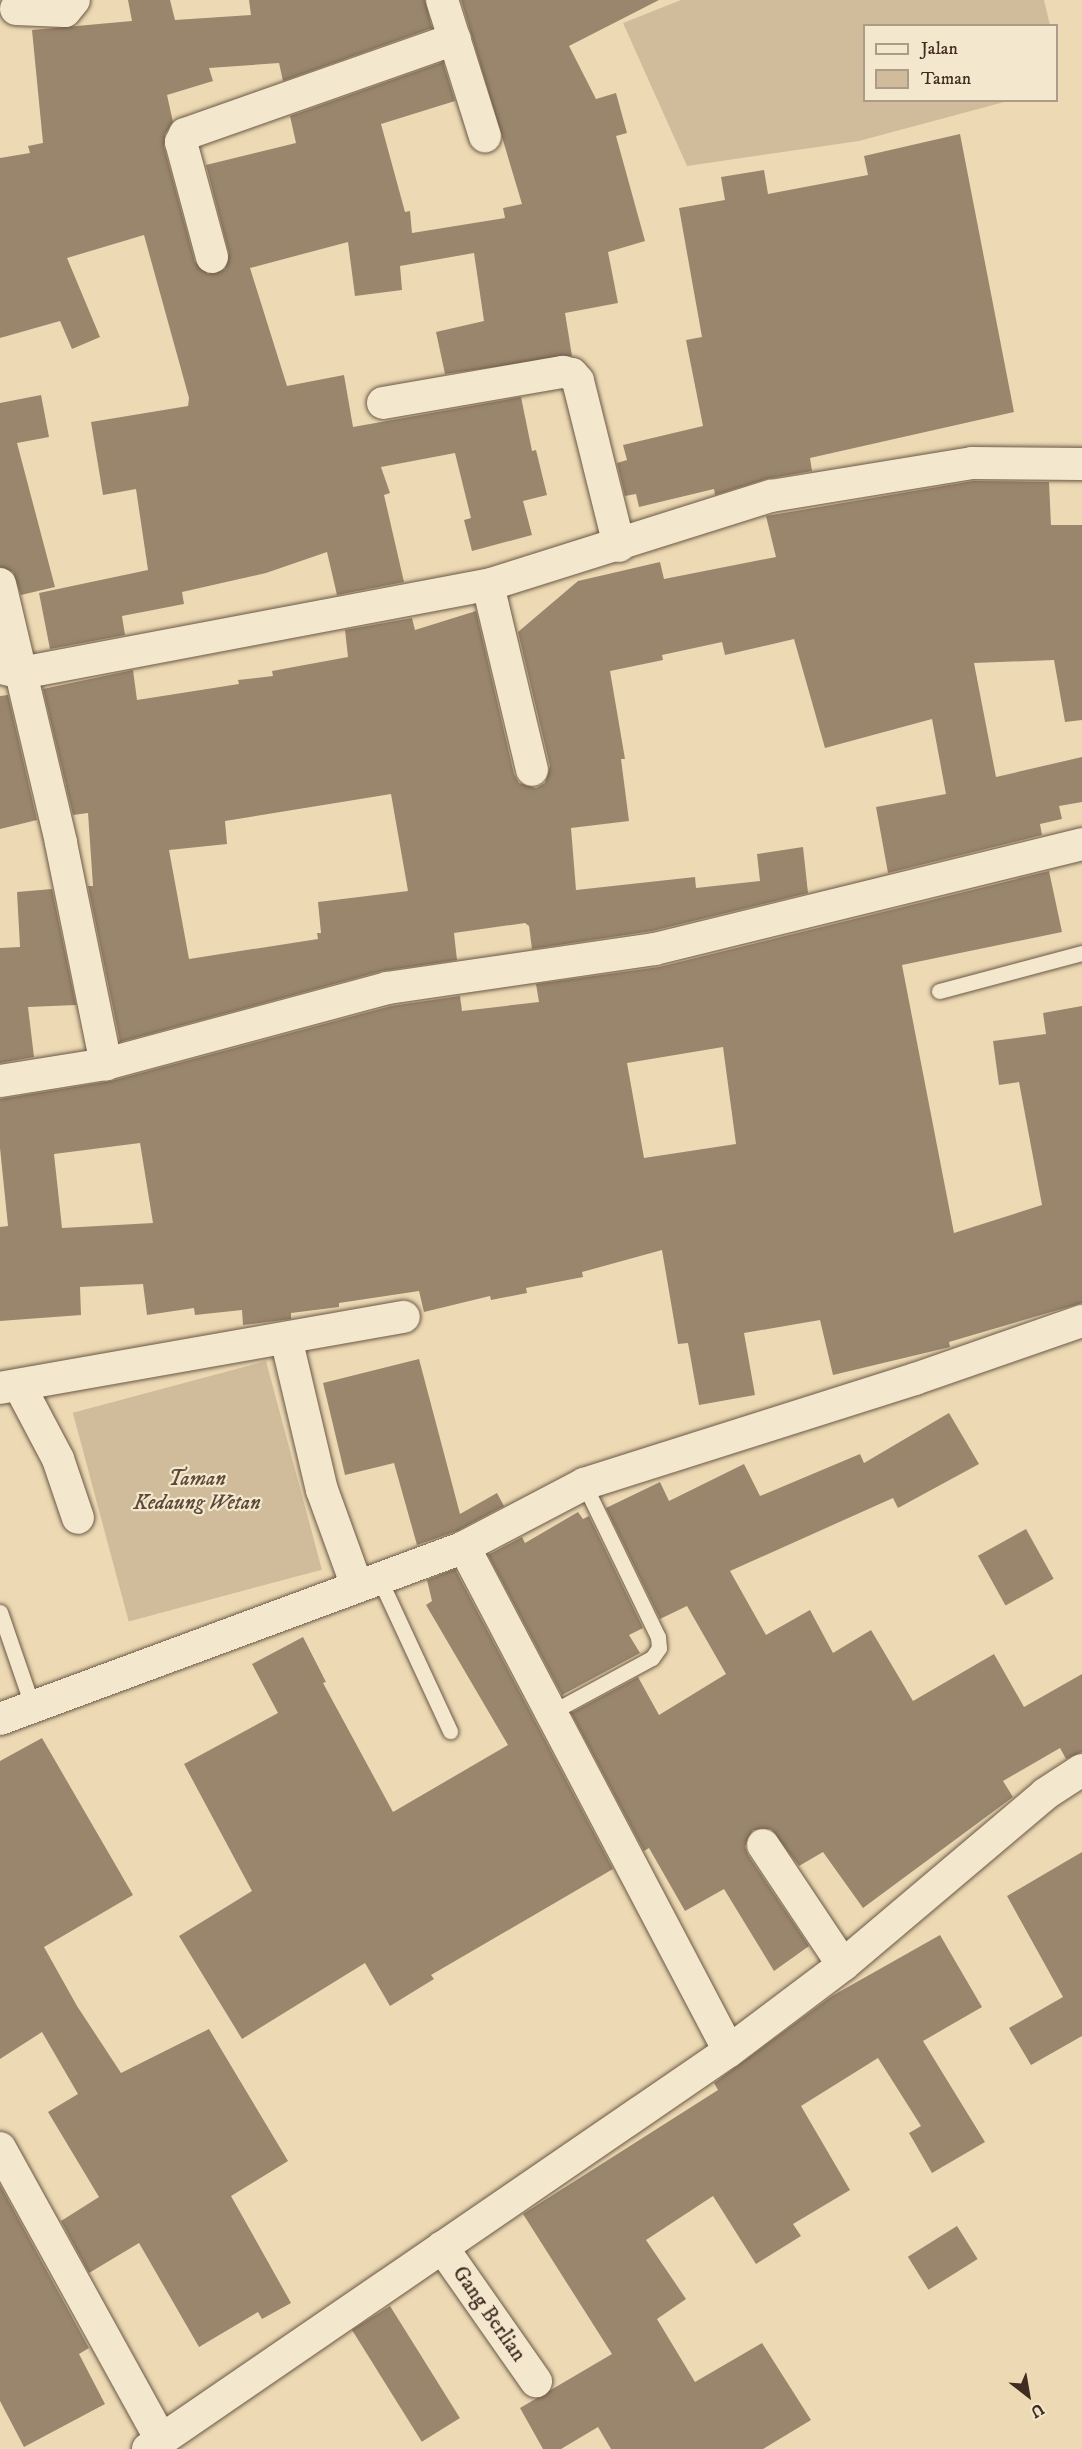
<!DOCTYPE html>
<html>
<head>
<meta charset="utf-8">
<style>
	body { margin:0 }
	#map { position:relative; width:1082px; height:2449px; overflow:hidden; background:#eddab4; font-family:"IM FELL DW Pica",serif }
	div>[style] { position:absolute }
	.green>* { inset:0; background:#d0bc9b; transform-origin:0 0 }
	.building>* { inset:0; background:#9a866d; transform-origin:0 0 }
	.roads { filter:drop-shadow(0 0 2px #6b5846) drop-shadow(0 0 2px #6b5846) }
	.lane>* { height:15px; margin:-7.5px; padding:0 7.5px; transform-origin:7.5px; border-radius:7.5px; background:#f3e7ce }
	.street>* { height:32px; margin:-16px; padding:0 16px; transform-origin:16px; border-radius:16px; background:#f3e7ce }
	span { translate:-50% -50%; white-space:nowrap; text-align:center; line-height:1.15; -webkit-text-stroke:4.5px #f3e7ce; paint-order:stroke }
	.park-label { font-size:21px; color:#5d4939; font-style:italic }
	.street-label { font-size:21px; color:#402c21 }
	.legend { position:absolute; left:863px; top:24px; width:195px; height:78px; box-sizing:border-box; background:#f3e7ce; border:2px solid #ab9c89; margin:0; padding:8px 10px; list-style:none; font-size:18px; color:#402c21 }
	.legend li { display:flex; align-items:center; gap:12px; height:30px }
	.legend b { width:30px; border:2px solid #ab9c89 }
	.north { position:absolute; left:998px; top:2365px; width:60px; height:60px; -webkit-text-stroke:4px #f3e7ce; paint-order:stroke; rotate:149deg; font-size:16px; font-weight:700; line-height:24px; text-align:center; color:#402c21 }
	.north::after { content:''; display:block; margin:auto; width:21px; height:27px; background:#402c21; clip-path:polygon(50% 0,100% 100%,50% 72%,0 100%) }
</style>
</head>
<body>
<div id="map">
	<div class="green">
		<i style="clip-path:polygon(681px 0,1044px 0,1050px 25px,864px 26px,864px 100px,1008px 101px,859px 141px,687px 166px,623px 23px)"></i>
		<i style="left:266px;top:1361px;width:216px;height:200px;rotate:75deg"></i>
	</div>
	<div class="building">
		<i style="clip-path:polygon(128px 0,170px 0,175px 20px,251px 15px,249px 0,425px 0,432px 28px,283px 81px,279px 63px,209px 68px,213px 81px,167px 95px,173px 122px,165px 134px,164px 147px,195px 262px,208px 274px,225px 269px,229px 253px,206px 165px,296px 143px,290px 116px,443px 62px,455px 101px,381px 124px,405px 212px,410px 211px,412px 233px,505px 218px,503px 208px,522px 204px,461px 0,659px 0,569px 46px,596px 99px,616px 93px,627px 133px,616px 136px,645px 241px,608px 252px,618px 303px,565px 313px,572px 356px,445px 374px,436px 332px,484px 321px,474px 253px,400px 266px,402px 290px,355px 296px,348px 242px,250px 268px,287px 386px,344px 375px,353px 427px,521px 397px,532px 451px,536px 450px,547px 495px,523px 501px,532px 535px,472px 551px,464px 520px,471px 518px,455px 453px,381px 467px,390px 493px,384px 495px,404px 582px,337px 595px,327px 552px,266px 573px,182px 592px,184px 604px,122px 616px,125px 635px,50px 649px,39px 593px,148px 570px,136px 489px,103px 495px,91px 422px,188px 406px,189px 398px,144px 235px,67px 258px,100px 337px,72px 349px,60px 321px,0 338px,0 158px,30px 153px,28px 146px,43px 143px,32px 30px,132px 21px)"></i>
		<i style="clip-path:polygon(960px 134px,1014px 412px,810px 458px,812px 471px,766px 479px,715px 495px,714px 489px,639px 507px,636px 494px,625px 496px,617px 463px,627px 460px,623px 445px,703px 426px,686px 340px,702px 337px,679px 208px,725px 200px,721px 177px,764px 170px,768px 194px,868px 175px,864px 156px)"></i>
		<i style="clip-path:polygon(41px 395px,49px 437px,17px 443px,55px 587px,21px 595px,13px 572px,0 567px,0 403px)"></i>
		<i style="clip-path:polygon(evenodd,973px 481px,1049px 482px,1051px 525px,1082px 525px,1082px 720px,1065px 722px,1054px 660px,974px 663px,996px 777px,1082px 757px,1082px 802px,1059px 806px,1062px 819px,1040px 824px,1042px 835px,888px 873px,876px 807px,946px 794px,932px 719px,825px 748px,794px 639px,725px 655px,722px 642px,662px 655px,663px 660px,610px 671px,625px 759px,621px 759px,629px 821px,571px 828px,576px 890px,695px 877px,696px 888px,760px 881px,757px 854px,803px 847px,808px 893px,652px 931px,532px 949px,529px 926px,525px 923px,454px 933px,457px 960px,382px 971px,120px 1042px,88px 886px,93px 886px,88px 813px,73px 815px,43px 689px,133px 670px,137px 700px,239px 684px,238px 680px,273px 676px,272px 671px,348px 657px,345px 630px,412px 618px,415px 630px,476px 611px,514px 774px,519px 783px,536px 788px,545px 783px,550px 766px,518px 632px,578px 581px,660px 562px,664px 579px,776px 557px,766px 516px,973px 481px,391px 794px,408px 891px,318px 902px,321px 933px,317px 933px,318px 939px,189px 959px,169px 850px,227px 844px,225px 821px,391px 794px)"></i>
		<i style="clip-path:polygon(8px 695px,37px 820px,0 829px,0 696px)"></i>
		<i style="clip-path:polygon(evenodd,1049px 871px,1062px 932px,902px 965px,954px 1233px,1042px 1205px,1019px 1082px,999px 1085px,993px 1041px,1046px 1034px,1043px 1013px,1082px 1006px,1082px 1303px,949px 1342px,950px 1347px,833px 1375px,820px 1320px,744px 1333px,755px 1395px,699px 1405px,688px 1343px,678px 1344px,662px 1250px,582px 1272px,583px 1277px,526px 1288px,527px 1293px,491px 1300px,490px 1296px,424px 1312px,419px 1291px,339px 1303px,339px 1307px,291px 1313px,291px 1319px,243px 1325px,242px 1310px,195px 1315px,194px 1308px,147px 1315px,143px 1284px,80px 1287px,81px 1315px,0 1321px,0 1227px,8px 1226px,0 1148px,0 1099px,111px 1081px,391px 1006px,460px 996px,462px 1011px,539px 1002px,536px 984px,659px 967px,1049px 871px,723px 1047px,736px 1144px,644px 1158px,627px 1063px,723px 1047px,1049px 871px,140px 1143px,153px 1223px,62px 1228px,54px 1154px,140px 1143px)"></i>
		<i style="clip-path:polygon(52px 889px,76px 1005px,28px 1007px,34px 1057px,0 1063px,0 948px,20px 947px,17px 892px)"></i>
		<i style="clip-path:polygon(419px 1359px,460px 1514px,497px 1493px,504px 1506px,457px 1531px,417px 1545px,394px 1463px,345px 1475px,323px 1383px)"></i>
		<i style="clip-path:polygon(949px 1413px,979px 1464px,898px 1508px,893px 1498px,730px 1571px,766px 1635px,810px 1610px,833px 1653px,871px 1630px,913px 1701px,994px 1654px,1024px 1707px,1082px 1674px,1082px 1752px,1066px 1759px,1060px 1748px,1003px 1781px,1013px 1797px,863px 1908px,823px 1852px,799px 1866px,771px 1829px,753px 1830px,745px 1846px,748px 1855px,809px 1946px,774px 1971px,724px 1889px,685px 1911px,649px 1848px,644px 1851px,571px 1713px,638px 1677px,659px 1715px,726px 1674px,687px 1606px,660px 1619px,606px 1508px,660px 1482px,669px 1501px,744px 1464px,760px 1496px,860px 1454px,864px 1463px)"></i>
		<i style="clip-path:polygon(578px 1512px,583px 1519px,589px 1516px,643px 1628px,629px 1635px,640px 1653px,562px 1695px,488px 1555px,522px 1537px,525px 1543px)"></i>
		<i style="left:1026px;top:1529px;width:57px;height:55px;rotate:61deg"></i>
		<i style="clip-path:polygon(455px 1569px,613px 1869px,431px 1975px,434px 1979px,390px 2006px,365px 1963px,242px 2039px,179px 1936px,252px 1891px,184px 1764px,278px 1713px,252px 1664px,303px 1637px,326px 1682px,323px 1683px,393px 1812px,508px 1745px,426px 1605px,432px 1601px,427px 1580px)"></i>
		<i style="clip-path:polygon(42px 1738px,133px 1895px,44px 1947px,77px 2006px,121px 2073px,209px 2029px,288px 2161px,231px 2196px,291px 2303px,262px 2319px,258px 2312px,199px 2347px,139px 2243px,89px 2273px,61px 2221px,99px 2197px,48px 2112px,78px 2094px,42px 2032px,0 2059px,0 1761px)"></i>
		<i style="clip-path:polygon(1082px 1852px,1082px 2036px,1031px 2065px,1009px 2028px,1063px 1997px,1007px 1896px)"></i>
		<i style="clip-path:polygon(940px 1935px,982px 2007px,923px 2041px,985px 2142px,932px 2173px,909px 2133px,921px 2126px,878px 2058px,801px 2106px,850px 2190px,793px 2224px,801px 2236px,756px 2264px,713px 2196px,646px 2240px,686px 2299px,657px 2319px,695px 2382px,762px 2343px,811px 2420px,763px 2449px,611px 2449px,598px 2427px,561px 2449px,543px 2449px,520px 2408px,612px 2354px,523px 2214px,718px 2090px,714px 2083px,832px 1996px)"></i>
		<i style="clip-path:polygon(0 2185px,89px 2348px,79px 2354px,105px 2404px,24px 2447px,0 2401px)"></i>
		<i style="left:957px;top:2226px;width:39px;height:58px;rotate:58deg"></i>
		<i style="left:390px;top:2306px;width:132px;height:45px;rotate:58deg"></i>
	</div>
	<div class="roads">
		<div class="lane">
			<i style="left:939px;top:991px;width:148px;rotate:-14.9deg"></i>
			<i style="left:379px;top:1578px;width:169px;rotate:65.1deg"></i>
			<i style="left:0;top:1612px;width:98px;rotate:71deg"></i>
			<i style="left:554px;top:1711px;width:111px;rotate:-28.4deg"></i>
			<i style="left:652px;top:1658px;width:12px;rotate:-55deg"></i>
			<i style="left:659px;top:1648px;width:11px;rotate:-95deg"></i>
			<i style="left:658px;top:1637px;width:170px;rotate:-115.8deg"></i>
		</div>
		<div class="street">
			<i style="left:442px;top:0;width:143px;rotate:72.5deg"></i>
			<i style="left:16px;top:9px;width:49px;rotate:2.3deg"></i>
			<i style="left:65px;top:11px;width:14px;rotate:-51deg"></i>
			<i style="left:212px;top:257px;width:119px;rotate:-105.1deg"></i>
			<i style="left:181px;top:142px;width:9px;rotate:-63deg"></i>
			<i style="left:185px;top:134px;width:286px;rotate:-19.4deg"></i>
			<i style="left:383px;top:403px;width:183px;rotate:-9.8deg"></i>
			<i style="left:563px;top:372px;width:9px;rotate:13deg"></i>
			<i style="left:572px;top:374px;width:9px;rotate:49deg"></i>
			<i style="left:578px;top:381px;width:170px;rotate:76deg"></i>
			<i style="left:0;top:584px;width:266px;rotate:76.7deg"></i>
			<i style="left:61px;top:843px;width:226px;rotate:78.5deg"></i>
			<i style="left:106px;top:1064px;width:291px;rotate:-15.1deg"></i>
			<i style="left:387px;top:988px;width:271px;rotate:-8.3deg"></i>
			<i style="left:655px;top:949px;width:440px;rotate:-13.8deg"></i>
			<i style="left:488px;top:585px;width:190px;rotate:76.6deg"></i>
			<i style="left:1px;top:668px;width:21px;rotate:14deg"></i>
			<i style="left:21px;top:673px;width:475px;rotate:-10.7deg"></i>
			<i style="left:488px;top:585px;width:297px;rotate:-17.5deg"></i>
			<i style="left:771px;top:496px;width:204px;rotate:-9.3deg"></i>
			<i style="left:972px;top:463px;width:110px;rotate:0.5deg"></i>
			<i style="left:0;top:1081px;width:107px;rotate:-9.1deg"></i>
			<i style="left:286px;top:1338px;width:156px;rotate:76.7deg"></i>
			<i style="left:322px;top:1490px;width:102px;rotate:70deg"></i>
			<i style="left:19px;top:1385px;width:84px;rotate:62.2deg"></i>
			<i style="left:58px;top:1459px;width:62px;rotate:71.3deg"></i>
			<i style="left:0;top:1388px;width:410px;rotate:-10deg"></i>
			<i style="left:464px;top:1547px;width:569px;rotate:62.26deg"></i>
			<i style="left:0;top:1719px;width:495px;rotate:-20.3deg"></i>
			<i style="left:464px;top:1547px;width:136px;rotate:-27.7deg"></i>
			<i style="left:584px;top:1484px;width:347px;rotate:-17.6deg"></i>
			<i style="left:915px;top:1379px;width:177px;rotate:-19.2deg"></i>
			<i style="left:763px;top:1845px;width:144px;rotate:56.3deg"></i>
			<i style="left:0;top:2148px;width:333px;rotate:61.1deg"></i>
			<i style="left:442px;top:2247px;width:164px;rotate:55deg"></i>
			<i style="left:148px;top:2449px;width:704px;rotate:-34.41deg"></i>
			<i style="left:729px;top:2051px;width:143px;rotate:-37deg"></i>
			<i style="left:843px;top:1965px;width:265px;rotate:-40.2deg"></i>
			<i style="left:1045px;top:1794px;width:44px;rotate:-33deg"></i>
		</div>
	</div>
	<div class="park-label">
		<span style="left:197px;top:1491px">Taman<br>Kedaung Wetan</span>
	</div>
	<div class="street-label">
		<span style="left:489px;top:2314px;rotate:55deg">Gang Berlian</span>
	</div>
	<ul class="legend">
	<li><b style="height:8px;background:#f3e7ce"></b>Jalan</li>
	<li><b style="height:16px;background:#d0bc9b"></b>Taman</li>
	</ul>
	<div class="north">U</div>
</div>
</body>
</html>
